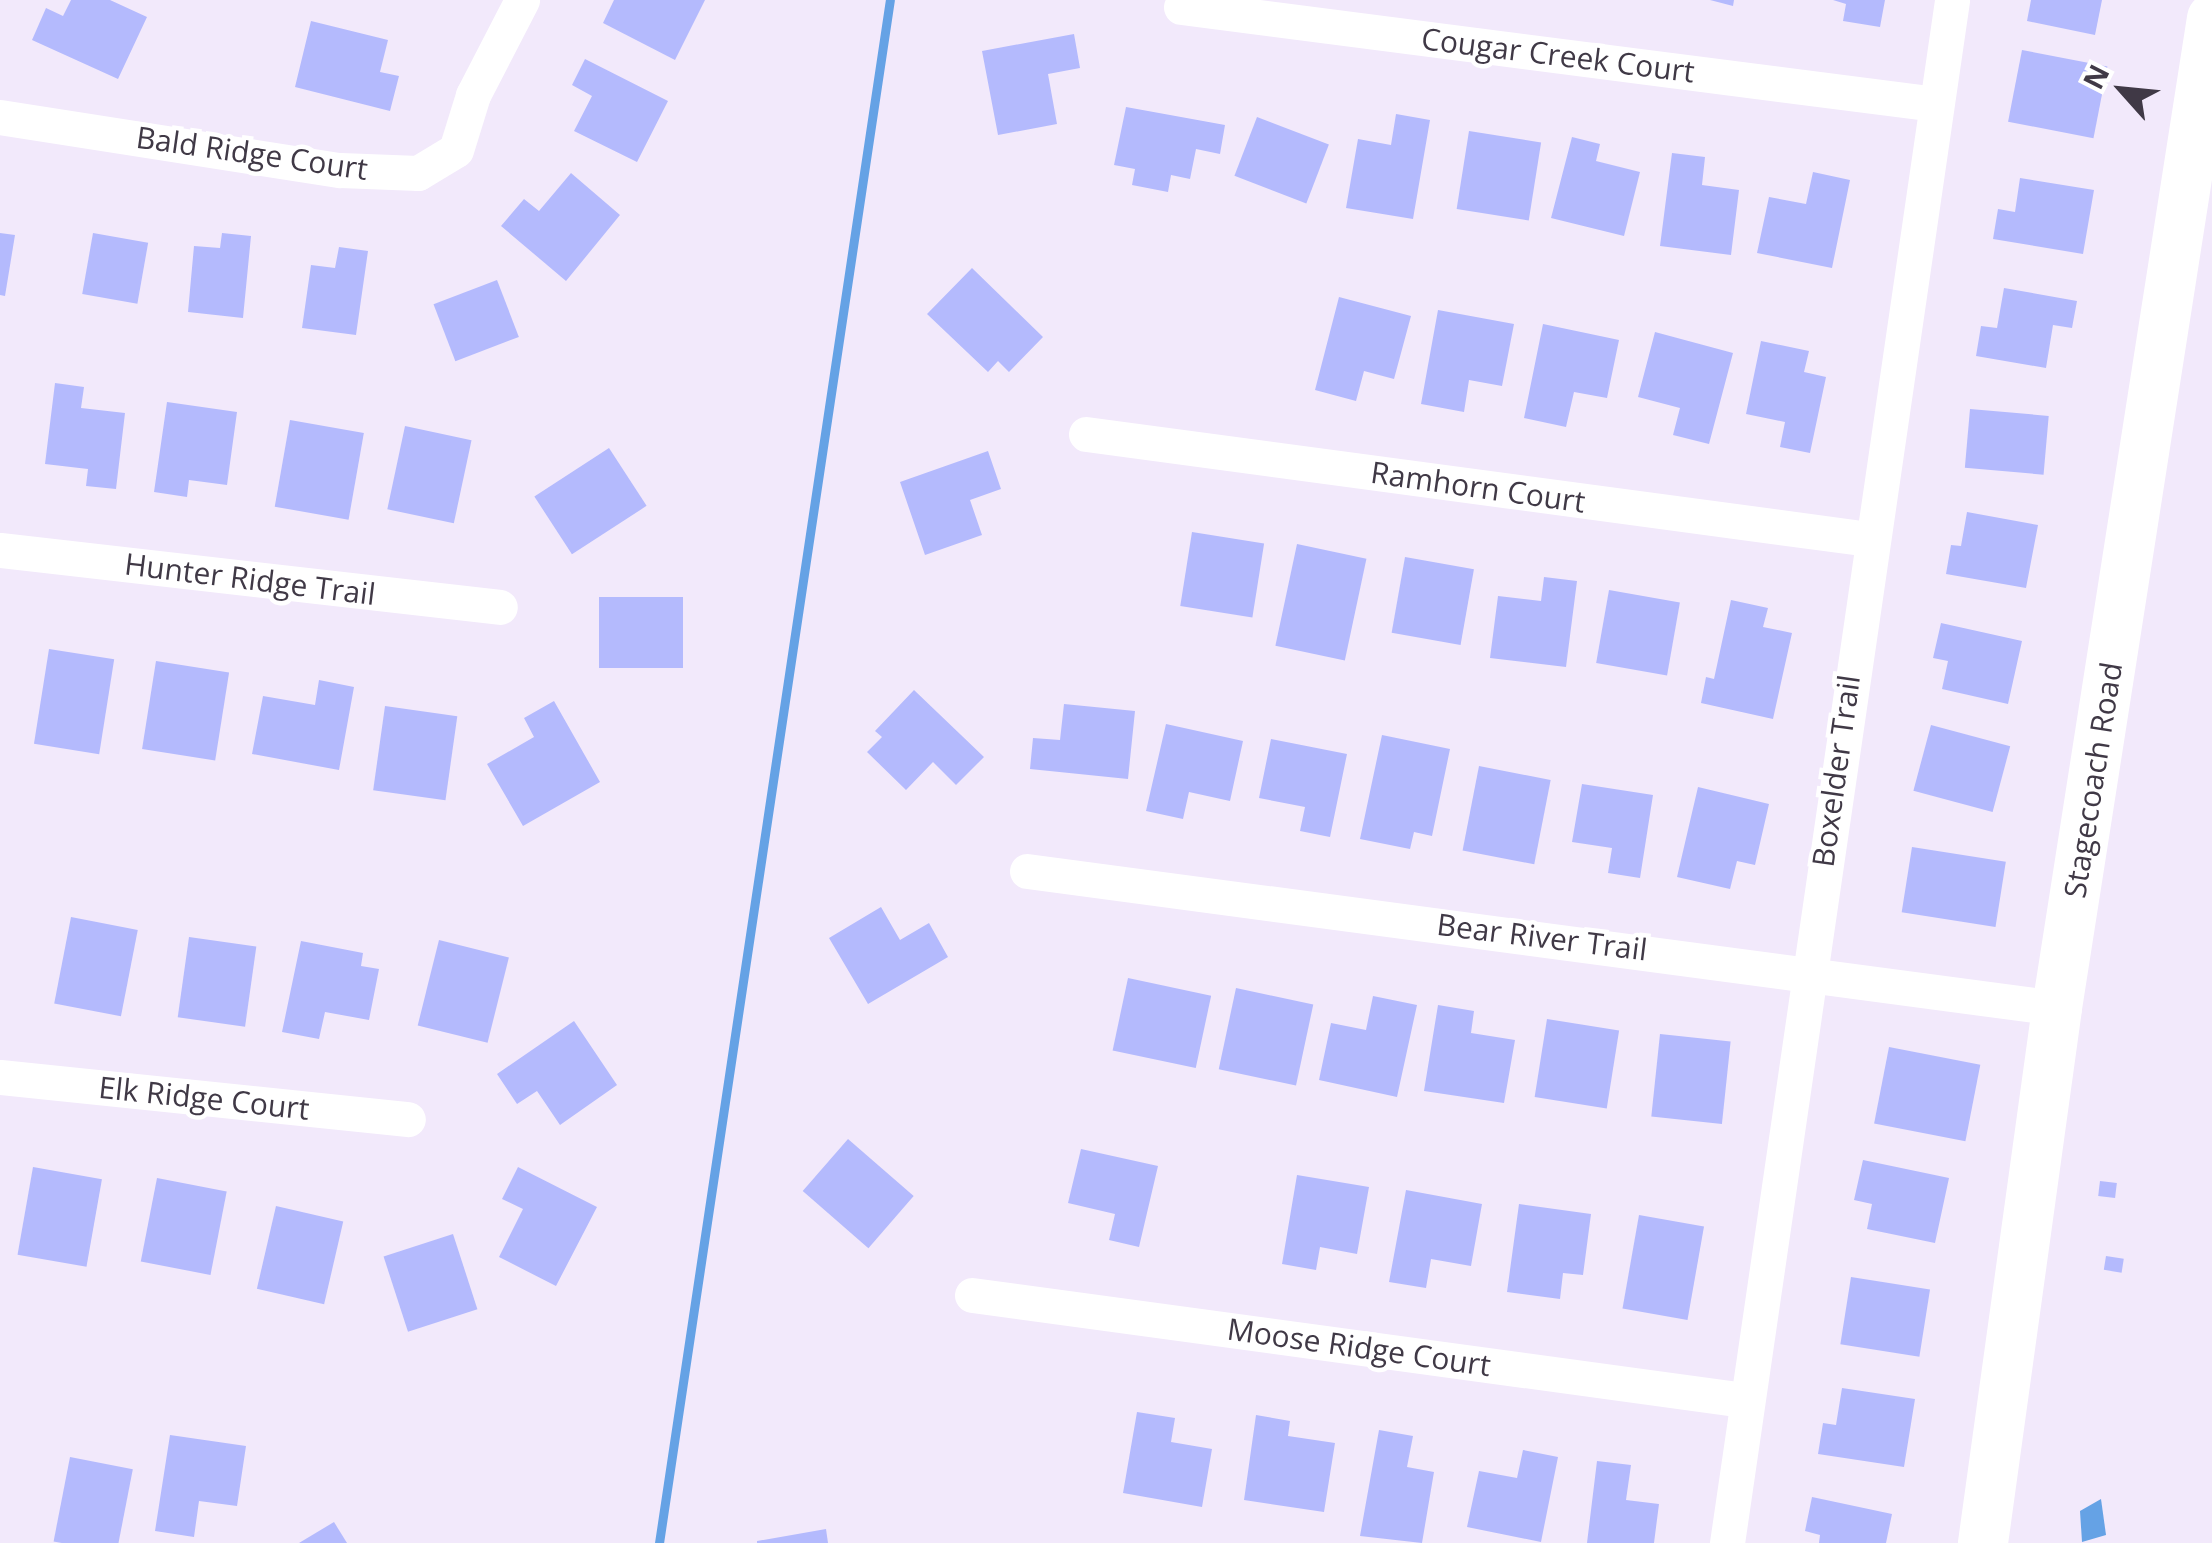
<!DOCTYPE html>
<html>
<head>
<meta charset="utf-8">
<style>
	body { margin:0 }
	#map { position:relative; width:2212px; height:1543px; overflow:hidden; background:#f2e9fb; font-family:"Open Sans",sans-serif }
	div>[style] { position:absolute }
	.water>* { inset:0; background:#65a2e5 }
	.stream>* { height:9px; margin:-4.5px; padding:0 4.5px; transform-origin:4.5px; border-radius:4.5px; background:#65a2e5 }
	.building>* { inset:0; background:#b4bafd; transform-origin:0 0 }
	.minor>* { height:35px; margin:-17.5px; padding:0 17.5px; transform-origin:17.5px; border-radius:17.5px; background:#fff }
	.secondary>* { height:50px; margin:-25px; padding:0 25px; transform-origin:25px; border-radius:25px; background:#fff }
	span { translate:-50% -50%; white-space:nowrap; text-align:center; line-height:1.15; -webkit-text-stroke:9px #fff; paint-order:stroke }
	.street-label { font-size:30px; color:#403946 }
	.north { position:absolute; left:2072px; top:40px; width:100px; height:100px; -webkit-text-stroke:8px #fff; paint-order:stroke; rotate:297deg; font-size:28px; font-weight:700; line-height:40px; text-align:center; color:#403946 }
	.north::after { content:''; display:block; margin:auto; width:35px; height:45px; background:#403946; clip-path:polygon(50% 0,100% 100%,50% 72%,0 100%) }
</style>
</head>
<body>
<div id="map">
	<div class="water">
		<i style="clip-path:polygon(2101px 1499px,2106px 1535px,2082px 1542px,2080px 1511px)"></i>
	</div>
	<div class="stream">
		<i style="left:659px;top:1543px;width:1560px;rotate:-81.49deg"></i>
	</div>
	<div class="building">
		<i style="clip-path:polygon(71px 0,110px 0,147px 17px,118px 79px,32px 40px,46px 8px,63px 16px)"></i>
		<i style="clip-path:polygon(614px 0,705px 0,675px 60px,603px 23px)"></i>
		<i style="clip-path:polygon(1710px 0,1734px 0,1733px 6px)"></i>
		<i style="clip-path:polygon(1833px 0,1885px 0,1880px 27px,1843px 21px,1846px 4px)"></i>
		<i style="clip-path:polygon(2031px 0,2102px 0,2095px 35px,2027px 21px)"></i>
		<i style="clip-path:polygon(311px 21px,388px 40px,380px 72px,399px 76px,390px 111px,295px 87px)"></i>
		<i style="clip-path:polygon(1074px 34px,1080px 68px,1048px 74px,1057px 124px,998px 135px,982px 51px)"></i>
		<i style="left:2022px;top:50px;width:87px;height:73px;rotate:11deg"></i>
		<i style="clip-path:polygon(585px 59px,668px 101px,637px 162px,574px 131px,592px 96px,572px 85px)"></i>
		<i style="clip-path:polygon(1126px 107px,1225px 125px,1220px 154px,1196px 149px,1190px 179px,1171px 175px,1168px 192px,1132px 185px,1135px 169px,1114px 165px)"></i>
		<i style="clip-path:polygon(1396px 114px,1430px 120px,1413px 219px,1346px 208px,1358px 139px,1391px 145px)"></i>
		<i style="left:1257px;top:117px;width:77px;height:63px;rotate:21deg"></i>
		<i style="left:1469px;top:131px;width:73px;height:79px;rotate:9deg"></i>
		<i style="clip-path:polygon(1572px 137px,1600px 144px,1596px 161px,1640px 172px,1624px 236px,1551px 218px)"></i>
		<i style="clip-path:polygon(1672px 153px,1705px 157px,1702px 185px,1739px 190px,1731px 255px,1660px 246px)"></i>
		<i style="clip-path:polygon(1813px 172px,1850px 180px,1832px 268px,1757px 253px,1769px 197px,1806px 204px)"></i>
		<i style="clip-path:polygon(571px 173px,620px 215px,566px 281px,501px 226px,524px 199px,539px 211px)"></i>
		<i style="clip-path:polygon(2020px 178px,2094px 190px,2083px 254px,1993px 239px,1998px 209px,2015px 212px)"></i>
		<i style="clip-path:polygon(0 233px,15px 235px,5px 296px,0 295px)"></i>
		<i style="left:93px;top:233px;width:56px;height:62px;rotate:10deg"></i>
		<i style="clip-path:polygon(222px 233px,251px 236px,243px 318px,188px 312px,194px 246px,220px 248px)"></i>
		<i style="clip-path:polygon(339px 247px,368px 251px,356px 335px,302px 328px,311px 265px,335px 268px)"></i>
		<i style="clip-path:polygon(972px 268px,1043px 337px,1009px 372px,998px 361px,988px 372px,927px 314px)"></i>
		<i style="left:497px;top:280px;width:61px;height:68px;rotate:69deg"></i>
		<i style="clip-path:polygon(2004px 288px,2077px 301px,2072px 328px,2053px 325px,2046px 368px,1976px 356px,1981px 326px,1997px 328px)"></i>
		<i style="clip-path:polygon(1339px 297px,1411px 316px,1394px 379px,1364px 371px,1356px 401px,1315px 390px)"></i>
		<i style="clip-path:polygon(1438px 310px,1514px 324px,1502px 386px,1469px 380px,1464px 412px,1421px 404px)"></i>
		<i style="clip-path:polygon(1543px 324px,1619px 340px,1607px 398px,1574px 392px,1566px 427px,1524px 418px)"></i>
		<i style="clip-path:polygon(1655px 332px,1733px 353px,1709px 444px,1673px 435px,1680px 408px,1638px 397px)"></i>
		<i style="clip-path:polygon(1761px 341px,1809px 351px,1804px 372px,1826px 377px,1810px 453px,1780px 447px,1785px 422px,1746px 414px)"></i>
		<i style="clip-path:polygon(55px 383px,84px 387px,81px 408px,125px 413px,116px 489px,86px 486px,88px 469px,45px 464px)"></i>
		<i style="clip-path:polygon(167px 402px,237px 412px,227px 485px,189px 480px,187px 497px,154px 492px)"></i>
		<i style="left:1970px;top:409px;width:79px;height:59px;rotate:5deg"></i>
		<i style="left:290px;top:420px;width:75px;height:88px;rotate:10deg"></i>
		<i style="left:405px;top:426px;width:68px;height:85px;rotate:12deg"></i>
		<i style="left:609px;top:448px;width:69px;height:89px;rotate:57deg"></i>
		<i style="clip-path:polygon(988px 451px,1001px 489px,970px 500px,982px 535px,925px 555px,900px 482px)"></i>
		<i style="clip-path:polygon(1967px 512px,2038px 525px,2026px 588px,1946px 574px,1951px 545px,1961px 546px)"></i>
		<i style="left:1192px;top:532px;width:73px;height:75px;rotate:9deg"></i>
		<i style="left:1297px;top:544px;width:71px;height:104px;rotate:12deg"></i>
		<i style="left:1405px;top:557px;width:70px;height:77px;rotate:10deg"></i>
		<i style="clip-path:polygon(1544px 577px,1577px 581px,1566px 667px,1490px 658px,1498px 596px,1541px 601px)"></i>
		<i style="left:1609px;top:590px;width:72px;height:74px;rotate:10deg"></i>
		<i style="left:599px;top:597px;width:84px;height:71px"></i>
		<i style="clip-path:polygon(1731px 600px,1768px 608px,1763px 627px,1792px 633px,1773px 719px,1701px 703px,1706px 677px,1714px 679px)"></i>
		<i style="clip-path:polygon(1941px 623px,2022px 641px,2008px 704px,1942px 689px,1948px 661px,1933px 658px)"></i>
		<i style="left:49px;top:649px;width:66px;height:96px;rotate:9deg"></i>
		<i style="left:156px;top:661px;width:74px;height:89px;rotate:9deg"></i>
		<i style="clip-path:polygon(319px 680px,354px 687px,339px 770px,252px 754px,263px 696px,315px 705px)"></i>
		<i style="clip-path:polygon(914px 690px,984px 757px,956px 785px,933px 762px,906px 790px,867px 752px,882px 737px,875px 731px)"></i>
		<i style="clip-path:polygon(554px 701px,600px 782px,523px 826px,487px 764px,534px 737px,524px 718px)"></i>
		<i style="clip-path:polygon(1064px 704px,1135px 711px,1128px 779px,1030px 769px,1033px 738px,1060px 740px)"></i>
		<i style="left:385px;top:706px;width:73px;height:85px;rotate:8deg"></i>
		<i style="clip-path:polygon(1166px 724px,1243px 741px,1230px 801px,1189px 792px,1183px 819px,1146px 811px)"></i>
		<i style="left:1931px;top:725px;width:82px;height:68px;rotate:15deg"></i>
		<i style="clip-path:polygon(1382px 735px,1450px 749px,1432px 836px,1414px 832px,1410px 849px,1360px 839px)"></i>
		<i style="clip-path:polygon(1271px 739px,1347px 754px,1330px 837px,1300px 831px,1305px 807px,1259px 798px)"></i>
		<i style="left:1479px;top:766px;width:73px;height:86px;rotate:11deg"></i>
		<i style="clip-path:polygon(1582px 784px,1653px 795px,1640px 878px,1608px 873px,1612px 848px,1572px 842px)"></i>
		<i style="clip-path:polygon(1698px 787px,1769px 804px,1755px 865px,1737px 861px,1730px 889px,1677px 877px)"></i>
		<i style="left:1912px;top:847px;width:95px;height:66px;rotate:9deg"></i>
		<i style="clip-path:polygon(881px 907px,900px 940px,929px 923px,948px 957px,868px 1004px,829px 938px)"></i>
		<i style="left:71px;top:917px;width:68px;height:88px;rotate:11deg"></i>
		<i style="left:189px;top:937px;width:68px;height:81px;rotate:8deg"></i>
		<i style="left:439px;top:940px;width:72px;height:88px;rotate:14deg"></i>
		<i style="clip-path:polygon(301px 941px,363px 953px,361px 966px,379px 969px,369px 1020px,325px 1012px,319px 1039px,282px 1032px)"></i>
		<i style="left:1128px;top:978px;width:85px;height:74px;rotate:12deg"></i>
		<i style="left:1236px;top:988px;width:79px;height:83px;rotate:12deg"></i>
		<i style="clip-path:polygon(1373px 996px,1417px 1005px,1397px 1097px,1319px 1080px,1331px 1023px,1366px 1030px)"></i>
		<i style="clip-path:polygon(1438px 1005px,1474px 1011px,1471px 1033px,1515px 1040px,1504px 1103px,1424px 1091px)"></i>
		<i style="left:1547px;top:1019px;width:73px;height:79px;rotate:9deg"></i>
		<i style="clip-path:polygon(574px 1021px,617px 1085px,560px 1125px,537px 1091px,517px 1104px,497px 1074px)"></i>
		<i style="left:1660px;top:1034px;width:71px;height:83px;rotate:6deg"></i>
		<i style="left:1889px;top:1047px;width:93px;height:78px;rotate:11deg"></i>
		<i style="left:848px;top:1139px;width:87px;height:69px;rotate:41deg"></i>
		<i style="clip-path:polygon(1081px 1149px,1158px 1166px,1139px 1247px,1109px 1240px,1115px 1214px,1068px 1203px)"></i>
		<i style="clip-path:polygon(1863px 1160px,1949px 1178px,1935px 1243px,1867px 1229px,1872px 1204px,1854px 1200px)"></i>
		<i style="left:33px;top:1167px;width:70px;height:89px;rotate:10deg"></i>
		<i style="clip-path:polygon(518px 1167px,597px 1207px,556px 1286px,499px 1257px,523px 1209px,502px 1199px)"></i>
		<i style="clip-path:polygon(1297px 1175px,1369px 1187px,1357px 1254px,1320px 1247px,1316px 1270px,1282px 1264px)"></i>
		<i style="left:157px;top:1178px;width:71px;height:85px;rotate:11deg"></i>
		<i style="left:2100px;top:1181px;width:17px;height:15px;rotate:7deg"></i>
		<i style="clip-path:polygon(1406px 1190px,1482px 1204px,1471px 1266px,1431px 1259px,1426px 1288px,1389px 1282px)"></i>
		<i style="clip-path:polygon(1519px 1204px,1591px 1214px,1583px 1275px,1563px 1273px,1560px 1299px,1507px 1292px)"></i>
		<i style="left:276px;top:1206px;width:69px;height:85px;rotate:13deg"></i>
		<i style="left:1639px;top:1215px;width:66px;height:95px;rotate:10deg"></i>
		<i style="left:453px;top:1234px;width:79px;height:73px;rotate:72deg"></i>
		<i style="left:2106px;top:1256px;width:18px;height:14px;rotate:9deg"></i>
		<i style="left:1851px;top:1277px;width:80px;height:68px;rotate:9deg"></i>
		<i style="clip-path:polygon(1842px 1388px,1915px 1399px,1904px 1467px,1818px 1454px,1823px 1423px,1836px 1425px)"></i>
		<i style="clip-path:polygon(1137px 1412px,1175px 1418px,1171px 1442px,1212px 1449px,1202px 1507px,1123px 1493px)"></i>
		<i style="clip-path:polygon(1256px 1415px,1290px 1421px,1288px 1436px,1335px 1443px,1324px 1512px,1244px 1500px)"></i>
		<i style="clip-path:polygon(1379px 1430px,1413px 1436px,1407px 1467px,1434px 1472px,1422px 1543px,1360px 1536px)"></i>
		<i style="clip-path:polygon(170px 1435px,246px 1446px,237px 1506px,199px 1501px,194px 1537px,155px 1531px)"></i>
		<i style="clip-path:polygon(1523px 1450px,1558px 1457px,1541px 1542px,1467px 1527px,1479px 1471px,1517px 1478px)"></i>
		<i style="left:70px;top:1457px;width:64px;height:86px;rotate:11deg"></i>
		<i style="clip-path:polygon(1597px 1461px,1631px 1465px,1626px 1500px,1659px 1504px,1654px 1543px,1587px 1543px)"></i>
		<i style="clip-path:polygon(1812px 1497px,1892px 1514px,1886px 1543px,1819px 1543px,1820px 1535px,1805px 1531px)"></i>
		<i style="clip-path:polygon(334px 1522px,347px 1543px,299px 1543px)"></i>
		<i style="clip-path:polygon(826px 1529px,828px 1543px,757px 1543px,757px 1541px)"></i>
	</div>
	<div class="minor">
		<i style="left:1181px;top:7px;width:760px;rotate:7.33deg"></i>
		<i style="left:0;top:117px;width:344px;rotate:8.9deg"></i>
		<i style="left:340px;top:170px;width:78px;rotate:2.2deg"></i>
		<i style="left:418px;top:173px;width:44px;rotate:-31.2deg"></i>
		<i style="left:456px;top:150px;width:58px;rotate:-72.8deg"></i>
		<i style="left:473px;top:95px;width:107px;rotate:-62.7deg"></i>
		<i style="left:1086px;top:434px;width:790px;rotate:7.64deg"></i>
		<i style="left:0;top:550px;width:503px;rotate:6.5deg"></i>
		<i style="left:1027px;top:871px;width:1039px;rotate:7.58deg"></i>
		<i style="left:0;top:1077px;width:410px;rotate:5.9deg"></i>
		<i style="left:972px;top:1295px;width:780px;rotate:7.74deg"></i>
		<i style="left:1727px;top:1543px;width:1559px;rotate:-81.7deg"></i>
	</div>
	<div class="secondary">
		<i style="left:1983px;top:1543px;width:540px;rotate:-82.12deg"></i>
		<i style="left:2057px;top:1008px;width:1002px;rotate:-81.1deg"></i>
	</div>
	<div class="street-label">
		<span style="left:1558px;top:55px;rotate:7deg">Cougar Creek Court</span>
		<span style="left:252px;top:153px;rotate:8deg">Bald Ridge Court</span>
		<span style="left:1478px;top:487px;rotate:8deg">Ramhorn Court</span>
		<span style="left:250px;top:579px;rotate:7deg">Hunter Ridge Trail</span>
		<span style="left:1836px;top:771px;rotate:-82deg">Boxelder Trail</span>
		<span style="left:2093px;top:780px;rotate:-81deg">Stagecoach Road</span>
		<span style="left:1542px;top:937px;rotate:7deg">Bear River Trail</span>
		<span style="left:204px;top:1098px;rotate:6deg">Elk Ridge Court</span>
		<span style="left:1359px;top:1347px;rotate:8deg">Moose Ridge Court</span>
	</div>
	<div class="north">N</div>
</div>
</body>
</html>
